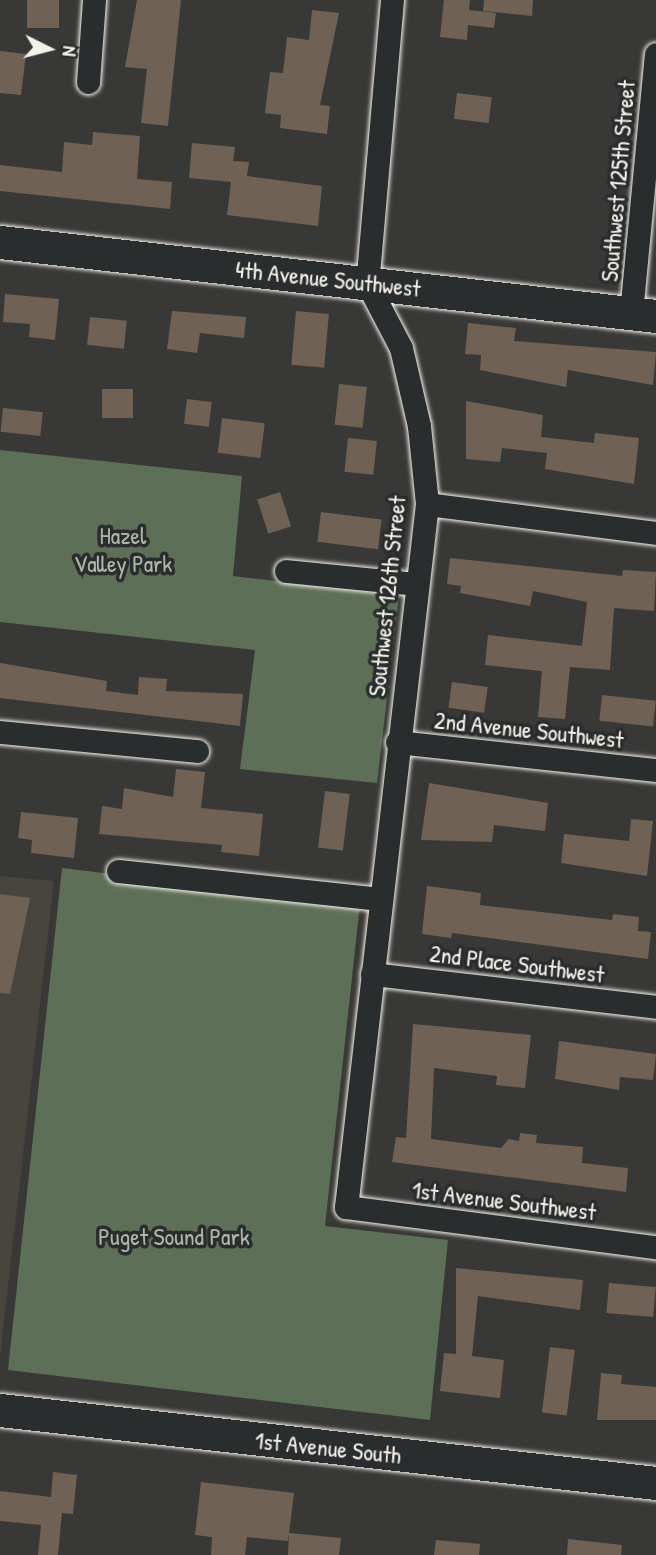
<!DOCTYPE html>
<html>
<head>
<meta charset="utf-8">
<style>
	body { margin:0 }
	#map { position:relative; width:656px; height:1555px; overflow:hidden; background:#383836; font-family:"Patrick Hand",sans-serif }
	div>[style] { position:absolute }
	.built>* { inset:0; background:#48453f }
	.green>* { inset:0; background:#5e6f57 }
	.building>* { inset:0; background:#6f6255; transform-origin:0 0 }
	.roads { filter:drop-shadow(0 0 2px #f4f1e8) drop-shadow(0 0 2px #f4f1e8) }
	.street>* { height:23px; margin:-11.5px; padding:0 11.5px; transform-origin:11.5px; border-radius:11.5px; background:#2a2d2e }
	.secondary>* { height:33px; margin:-16.5px; padding:0 16.5px; transform-origin:16.5px; border-radius:16.5px; background:#2a2d2e }
	span { translate:-50% -50%; white-space:nowrap; text-align:center; line-height:1.15; -webkit-text-stroke:7px #2a2d2e; paint-order:stroke }
	.street-label { font-size:24px; color:#f4f1e8 }
	.park-label { font-size:24px; color:#b0b6a7 }
	.north { position:absolute; left:14px; top:14px; width:70px; height:70px; -webkit-text-stroke:5px #2a2d2e; paint-order:stroke; rotate:96deg; font-size:19px; font-weight:700; line-height:28px; text-align:center; color:#f4f1e8 }
	.north::after { content:''; display:block; margin:auto; width:24px; height:32px; background:#f4f1e8; clip-path:polygon(50% 0,100% 100%,50% 72%,0 100%) }
</style>
</head>
<body>
<div id="map">
	<div class="built">
		<i style="clip-path:polygon(0 876px,54px 881px,0 1357px)"></i>
	</div>
	<div class="green">
		<i style="clip-path:polygon(0 450px,242px 476px,233px 576px,399px 595px,377px 783px,240px 769px,255px 650px,0 622px)"></i>
		<i style="clip-path:polygon(62px 868px,360px 904px,325px 1226px,448px 1240px,430px 1420px,8px 1370px)"></i>
	</div>
	<div class="building">
		<i style="left:27px;top:0;width:32px;height:28px"></i>
		<i style="clip-path:polygon(137px 0,181px 0,168px 126px,141px 123px,147px 69px,125px 67px)"></i>
		<i style="clip-path:polygon(444px 0,470px 0,469px 10px,496px 13px,494px 28px,468px 25px,467px 40px,440px 37px)"></i>
		<i style="clip-path:polygon(484px 0,533px 0,532px 16px,483px 11px)"></i>
		<i style="clip-path:polygon(312px 10px,339px 13px,320px 105px,330px 106px,327px 134px,280px 128px,281px 115px,265px 113px,270px 72px,283px 73px,287px 37px,309px 40px)"></i>
		<i style="clip-path:polygon(0 51px,26px 54px,21px 95px,0 93px)"></i>
		<i style="left:457px;top:93px;width:35px;height:26px;rotate:7deg"></i>
		<i style="clip-path:polygon(93px 132px,140px 136px,137px 179px,172px 182px,170px 209px,0 191px,0 165px,62px 172px,64px 142px,92px 145px)"></i>
		<i style="clip-path:polygon(192px 143px,235px 147px,233px 161px,249px 162px,247px 176px,322px 186px,318px 226px,227px 215px,231px 182px,189px 178px)"></i>
		<i style="clip-path:polygon(5px 294px,59px 299px,55px 340px,29px 337px,30px 324px,3px 322px)"></i>
		<i style="clip-path:polygon(172px 311px,246px 317px,244px 338px,200px 333px,197px 353px,167px 349px)"></i>
		<i style="left:296px;top:311px;width:33px;height:54px;rotate:5deg"></i>
		<i style="left:90px;top:317px;width:37px;height:28px;rotate:6deg"></i>
		<i style="clip-path:polygon(468px 323px,516px 328px,514px 341px,656px 352px,653px 385px,568px 370px,566px 387px,480px 370px,481px 355px,465px 354px)"></i>
		<i style="left:339px;top:384px;width:28px;height:41px;rotate:6deg"></i>
		<i style="left:102px;top:389px;width:31px;height:29px"></i>
		<i style="left:187px;top:399px;width:25px;height:25px;rotate:7deg"></i>
		<i style="clip-path:polygon(466px 401px,543px 415px,541px 437px,594px 443px,595px 433px,639px 438px,634px 484px,545px 469px,547px 453px,502px 448px,500px 462px,466px 459px)"></i>
		<i style="left:3px;top:408px;width:40px;height:24px;rotate:6deg"></i>
		<i style="left:222px;top:418px;width:43px;height:35px;rotate:7deg"></i>
		<i style="left:348px;top:438px;width:29px;height:34px;rotate:6deg"></i>
		<i style="left:280px;top:492px;width:36px;height:24px;rotate:72deg"></i>
		<i style="left:321px;top:512px;width:61px;height:30px;rotate:7deg"></i>
		<i style="clip-path:polygon(450px 558px,622px 576px,623px 570px,656px 572px,654px 611px,614px 608px,610px 670px,570px 667px,565px 719px,538px 717px,542px 671px,485px 665px,488px 635px,582px 646px,587px 602px,533px 591px,530px 606px,460px 593px,461px 586px,447px 584px)"></i>
		<i style="clip-path:polygon(0 663px,107px 681px,106px 691px,138px 695px,139px 677px,167px 679px,166px 691px,243px 694px,240px 726px,0 698px)"></i>
		<i style="left:452px;top:682px;width:36px;height:26px;rotate:8deg"></i>
		<i style="left:602px;top:695px;width:54px;height:26px;rotate:6deg"></i>
		<i style="clip-path:polygon(176px 769px,205px 772px,201px 808px,263px 814px,259px 856px,221px 852px,222px 845px,99px 834px,102px 806px,122px 809px,124px 788px,173px 797px)"></i>
		<i style="clip-path:polygon(429px 783px,548px 803px,545px 831px,494px 825px,492px 842px,421px 840px)"></i>
		<i style="left:325px;top:791px;width:25px;height:57px;rotate:7deg"></i>
		<i style="clip-path:polygon(21px 812px,78px 818px,74px 858px,31px 853px,32px 840px,18px 838px)"></i>
		<i style="clip-path:polygon(631px 819px,653px 821px,647px 876px,561px 863px,564px 834px,629px 841px)"></i>
		<i style="clip-path:polygon(427px 886px,481px 893px,480px 905px,612px 920px,613px 914px,639px 917px,638px 931px,651px 932px,648px 959px,452px 933px,451px 938px,422px 934px)"></i>
		<i style="clip-path:polygon(0 894px,30px 898px,10px 994px,0 993px)"></i>
		<i style="clip-path:polygon(413px 1024px,531px 1035px,525px 1088px,496px 1085px,497px 1076px,434px 1068px,431px 1139px,501px 1148px,509px 1139px,519px 1141px,520px 1133px,537px 1135px,536px 1143px,583px 1147px,582px 1163px,628px 1168px,626px 1192px,392px 1162px,396px 1137px,406px 1138px)"></i>
		<i style="clip-path:polygon(559px 1041px,656px 1054px,653px 1080px,620px 1077px,619px 1090px,555px 1079px)"></i>
		<i style="clip-path:polygon(456px 1268px,583px 1280px,580px 1310px,478px 1296px,472px 1356px,504px 1360px,500px 1398px,440px 1391px,444px 1353px,456px 1354px)"></i>
		<i style="left:609px;top:1283px;width:47px;height:30px;rotate:5deg"></i>
		<i style="left:550px;top:1347px;width:25px;height:66px;rotate:7deg"></i>
		<i style="clip-path:polygon(601px 1373px,622px 1375px,621px 1384px,656px 1387px,656px 1420px,597px 1420px)"></i>
		<i style="clip-path:polygon(53px 1472px,77px 1475px,73px 1514px,62px 1513px,58px 1555px,38px 1555px,41px 1525px,0 1521px,0 1491px,51px 1497px)"></i>
		<i style="clip-path:polygon(201px 1482px,294px 1493px,288px 1541px,247px 1537px,245px 1555px,211px 1555px,212px 1537px,195px 1535px)"></i>
		<i style="clip-path:polygon(289px 1533px,341px 1538px,339px 1555px,288px 1555px)"></i>
		<i style="clip-path:polygon(568px 1539px,622px 1545px,621px 1555px,567px 1555px)"></i>
		<i style="clip-path:polygon(436px 1540px,480px 1544px,479px 1555px,434px 1555px)"></i>
	</div>
	<div class="roads">
		<div class="street">
			<i style="left:392px;top:0;width:284px;rotate:95deg"></i>
			<i style="left:367px;top:283px;width:73px;rotate:62.4deg"></i>
			<i style="left:401px;top:348px;width:80px;rotate:77deg"></i>
			<i style="left:419px;top:426px;width:78px;rotate:84.1deg"></i>
			<i style="left:427px;top:504px;width:708px;rotate:96.57deg"></i>
			<i style="left:346px;top:1207px;width:313px;rotate:7.4deg"></i>
			<i style="left:88px;top:82px;width:82px;rotate:-85.8deg"></i>
			<i style="left:631px;top:313px;width:260px;rotate:-84.5deg"></i>
			<i style="left:427px;top:504px;width:231px;rotate:7.2deg"></i>
			<i style="left:286px;top:571px;width:131px;rotate:5.7deg"></i>
			<i style="left:0;top:732px;width:198px;rotate:5.5deg"></i>
			<i style="left:397px;top:742px;width:261px;rotate:6.2deg"></i>
			<i style="left:118px;top:871px;width:264px;rotate:6.1deg"></i>
			<i style="left:372px;top:974px;width:286px;rotate:6.6deg"></i>
		</div>
		<div class="secondary">
			<i style="left:0;top:242px;width:660px;rotate:6.44deg"></i>
			<i style="left:0;top:1410px;width:660px;rotate:6.35deg"></i>
		</div>
	</div>
	<div class="street-label">
		<span style="left:618px;top:181px;rotate:-85deg">Southwest 125th Street</span>
		<span style="left:328px;top:279px;rotate:6deg">4th Avenue Southwest</span>
		<span style="left:387px;top:596px;rotate:-84deg">Southwest 126th Street</span>
		<span style="left:529px;top:730px;rotate:6deg">2nd Avenue Southwest</span>
		<span style="left:517px;top:964px;rotate:7deg">2nd Place Southwest</span>
		<span style="left:504px;top:1201px;rotate:7deg">1st Avenue Southwest</span>
		<span style="left:328px;top:1448px;rotate:6deg">1st Avenue South</span>
	</div>
	<div class="park-label">
		<span style="left:123px;top:550px">Hazel<br>Valley Park</span>
		<span style="left:174px;top:1237px">Puget Sound Park</span>
	</div>
	<div class="north">N</div>
</div>
</body>
</html>
